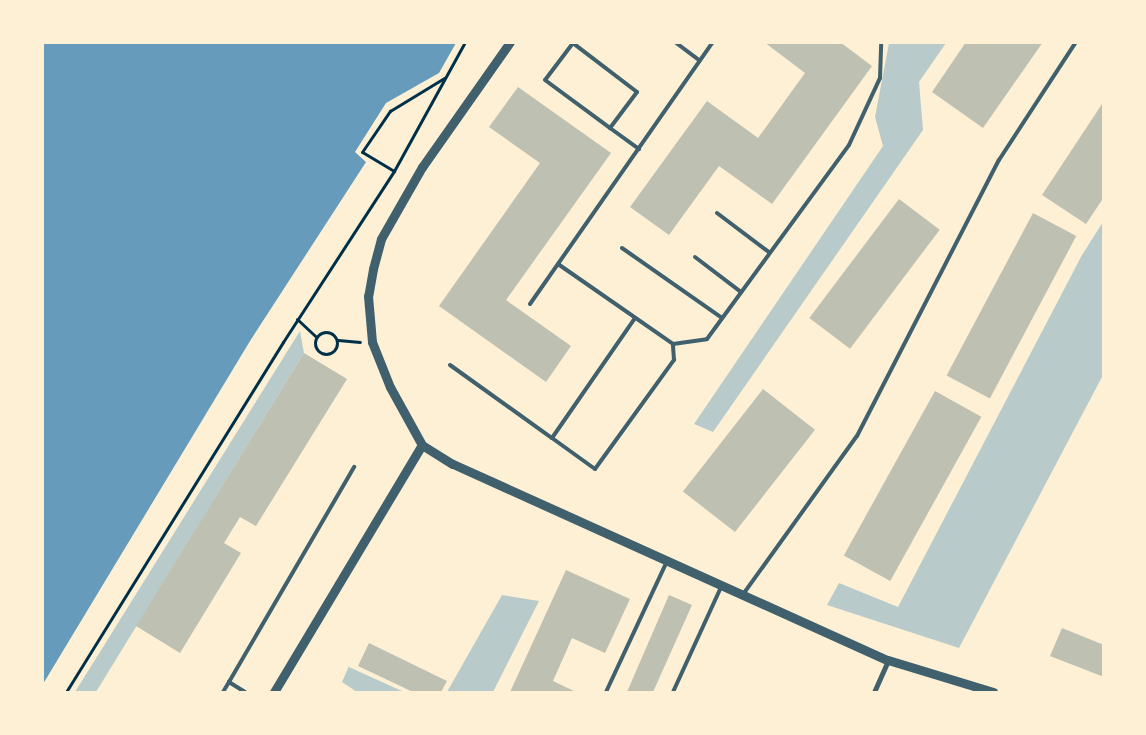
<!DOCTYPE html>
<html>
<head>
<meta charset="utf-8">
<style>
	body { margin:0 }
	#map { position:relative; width:1146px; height:735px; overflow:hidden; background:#fdf0d5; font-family:Cabin,sans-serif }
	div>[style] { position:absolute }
	.green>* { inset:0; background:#b9caca }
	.water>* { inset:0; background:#669bbc }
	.building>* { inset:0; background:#bec0b2; transform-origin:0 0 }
	.path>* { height:3px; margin:-1.5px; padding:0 1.5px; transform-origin:1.5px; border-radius:1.5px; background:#003049 }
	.path>.ring { margin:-1.5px; padding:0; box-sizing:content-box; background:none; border:3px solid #003049; border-radius:50% }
	.service>* { height:4px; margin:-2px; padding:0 2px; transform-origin:2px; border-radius:2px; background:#3f606c }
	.minor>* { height:5px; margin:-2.5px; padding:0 2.5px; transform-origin:2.5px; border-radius:2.5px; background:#3f606c }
	.tertiary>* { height:9px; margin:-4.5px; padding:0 4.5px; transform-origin:4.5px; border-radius:4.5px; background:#3f606c }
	span { translate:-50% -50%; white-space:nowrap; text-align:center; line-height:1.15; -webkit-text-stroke:4px #fdf0d5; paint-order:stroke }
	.frame { position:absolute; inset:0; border:44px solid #fdf0d5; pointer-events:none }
</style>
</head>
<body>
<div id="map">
	<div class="green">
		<i style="clip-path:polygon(889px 43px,946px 43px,919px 82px,923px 130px,713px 432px,694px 424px,883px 146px,875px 117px)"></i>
		<i style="clip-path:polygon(1103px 222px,1103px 375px,959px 648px,827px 605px,839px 583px,898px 607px,1082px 255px)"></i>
		<i style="clip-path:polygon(300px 331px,304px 353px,96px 692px,75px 692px)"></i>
		<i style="clip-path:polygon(502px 595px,539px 601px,493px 692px,447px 692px)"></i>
		<i style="clip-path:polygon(349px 666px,349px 667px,404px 692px,357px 692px,342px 682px)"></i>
	</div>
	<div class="water">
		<i style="clip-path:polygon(43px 42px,456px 43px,439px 73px,386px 103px,355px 152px,366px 162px,250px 341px,43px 684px)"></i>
	</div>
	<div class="building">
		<i style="clip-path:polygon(764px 42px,840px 42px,872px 66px,772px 204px,719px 166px,669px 235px,630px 207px,707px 101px,758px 138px,805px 73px)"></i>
		<i style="clip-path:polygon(966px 42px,1043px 42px,983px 128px,932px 92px)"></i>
		<i style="clip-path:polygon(518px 87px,611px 153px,506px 300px,571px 346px,546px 382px,439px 306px,540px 163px,489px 127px)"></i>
		<i style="clip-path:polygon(1104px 101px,1104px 197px,1086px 224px,1042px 195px)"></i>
		<i style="left:899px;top:199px;width:51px;height:149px;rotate:37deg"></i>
		<i style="left:1033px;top:213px;width:49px;height:184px;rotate:28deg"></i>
		<i style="clip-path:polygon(304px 353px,347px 379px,256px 526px,240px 517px,224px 543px,241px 553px,180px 653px,136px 626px)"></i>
		<i style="left:763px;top:389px;width:66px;height:130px;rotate:38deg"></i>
		<i style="left:935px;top:391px;width:53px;height:188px;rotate:29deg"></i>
		<i style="clip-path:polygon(566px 570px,630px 599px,605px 653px,572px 638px,553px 681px,576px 692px,510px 692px)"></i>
		<i style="clip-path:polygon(669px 595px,692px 605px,653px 692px,627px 692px)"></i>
		<i style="clip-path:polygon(1062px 628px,1104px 645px,1104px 677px,1050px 656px)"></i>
		<i style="clip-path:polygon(369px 643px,447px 681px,441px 692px,413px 692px,358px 666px)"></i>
	</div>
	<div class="path">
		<i style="left:394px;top:171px;width:37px;rotate:-149deg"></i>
		<i style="left:362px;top:152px;width:50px;rotate:-55.7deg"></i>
		<i style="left:390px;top:111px;width:63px;rotate:-31.4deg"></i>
		<i style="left:297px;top:319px;width:26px;rotate:43deg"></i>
		<i class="ring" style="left:315px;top:332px;width:19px;height:19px"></i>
		<i style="left:338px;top:340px;width:22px;rotate:5deg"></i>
		<i style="left:66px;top:692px;width:412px;rotate:-58.2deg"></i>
		<i style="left:283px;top:342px;width:204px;rotate:-57deg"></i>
		<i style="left:394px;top:171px;width:147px;rotate:-61.2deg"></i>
	</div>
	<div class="service">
		<i style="left:675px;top:42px;width:31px;rotate:37deg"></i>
		<i style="left:610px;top:128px;width:45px;rotate:-53.1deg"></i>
		<i style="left:637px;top:92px;width:81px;rotate:-142.6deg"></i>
		<i style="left:573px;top:43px;width:46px;rotate:127.1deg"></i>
		<i style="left:545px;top:80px;width:81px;rotate:36.4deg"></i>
		<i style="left:610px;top:128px;width:36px;rotate:36deg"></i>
		<i style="left:717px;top:213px;width:66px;rotate:37deg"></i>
		<i style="left:622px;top:248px;width:122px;rotate:35deg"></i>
		<i style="left:695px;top:257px;width:58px;rotate:37.3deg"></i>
		<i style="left:558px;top:264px;width:140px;rotate:34.8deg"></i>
		<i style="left:673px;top:344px;width:34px;rotate:-8deg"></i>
		<i style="left:707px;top:339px;width:240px;rotate:-53.8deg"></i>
		<i style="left:849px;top:145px;width:74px;rotate:-65.2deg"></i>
		<i style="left:880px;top:78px;width:36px;rotate:-88deg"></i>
		<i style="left:530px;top:304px;width:320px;rotate:-55.1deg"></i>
		<i style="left:450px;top:365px;width:125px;rotate:35.6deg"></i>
		<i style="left:552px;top:438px;width:146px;rotate:-55.3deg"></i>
		<i style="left:552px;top:438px;width:53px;rotate:35.8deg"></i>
		<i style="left:595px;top:469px;width:135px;rotate:-54.1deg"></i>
		<i style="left:674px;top:360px;width:16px;rotate:-94deg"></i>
		<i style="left:744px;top:593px;width:193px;rotate:-54.3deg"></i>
		<i style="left:857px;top:436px;width:310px;rotate:-62.8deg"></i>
		<i style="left:999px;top:160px;width:141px;rotate:-56.9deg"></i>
		<i style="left:223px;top:692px;width:12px;rotate:-59deg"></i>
		<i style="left:245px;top:692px;width:19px;rotate:-148deg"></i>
		<i style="left:229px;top:682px;width:249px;rotate:-59.8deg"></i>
		<i style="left:606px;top:692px;width:145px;rotate:-65deg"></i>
		<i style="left:673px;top:692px;width:118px;rotate:-65.4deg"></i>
	</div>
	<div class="minor">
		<i style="left:874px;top:692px;width:35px;rotate:-66deg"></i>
	</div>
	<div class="tertiary">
		<i style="left:510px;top:42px;width:153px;rotate:125.1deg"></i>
		<i style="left:422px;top:167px;width:83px;rotate:119.7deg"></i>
		<i style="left:381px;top:239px;width:31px;rotate:105deg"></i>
		<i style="left:373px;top:269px;width:27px;rotate:100deg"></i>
		<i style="left:368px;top:296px;width:46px;rotate:85deg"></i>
		<i style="left:372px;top:342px;width:48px;rotate:68.2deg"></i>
		<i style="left:390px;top:387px;width:66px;rotate:61.1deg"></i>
		<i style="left:422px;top:445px;width:36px;rotate:32deg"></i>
		<i style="left:453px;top:464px;width:477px;rotate:24.3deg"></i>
		<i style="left:888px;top:660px;width:110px;rotate:16.9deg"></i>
		<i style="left:274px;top:692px;width:288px;rotate:-59.1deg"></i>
	</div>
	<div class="frame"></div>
</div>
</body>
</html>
